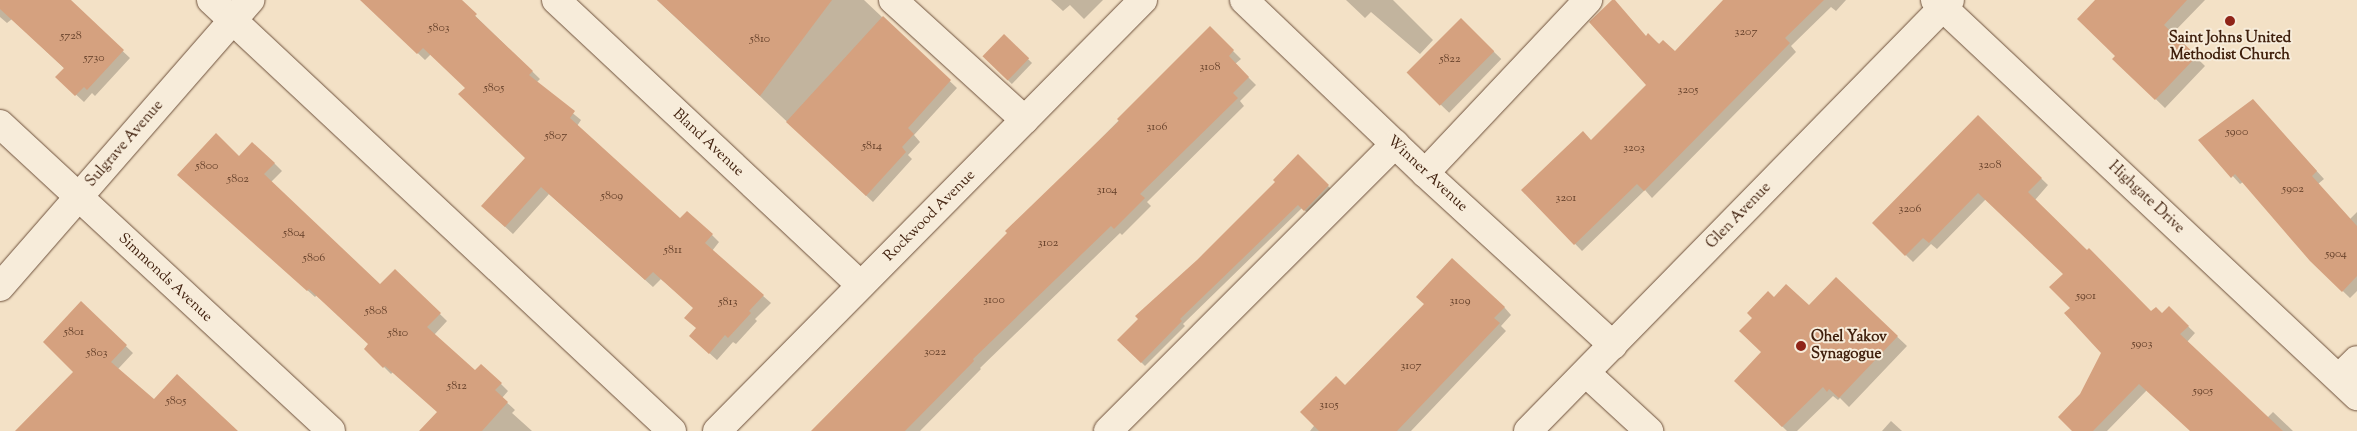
<!DOCTYPE html>
<html>
<head>
<meta charset="utf-8">
<style>
	body { margin:0 }
	#map { position:relative; width:2357px; height:431px; overflow:hidden; background:#f3e1c6; font-family:"Sorts Mill Goudy",serif }
	div>[style] { position:absolute }
	.shadow>* { inset:0; background:#0003; transform-origin:0 0 }
	.building>* { inset:0; background:#d5a17f; transform-origin:0 0 }
	.roads { filter:drop-shadow(0 0 1px #6d503b) drop-shadow(0 0 1px #6d503b) }
	.minor>* { height:28px; margin:-14px; padding:0 14px; transform-origin:14px; border-radius:14px; background:#f7ecda }
	.dots>* { width:14px; height:14px; translate:-50% -50%; box-sizing:border-box; border:2px solid #f7ecda; border-radius:50% }
	span { translate:-50% -50%; white-space:nowrap; text-align:center; line-height:1.15; -webkit-text-stroke:4px #f7ecda; paint-order:stroke }
	.number-label { font-size:12px; color:#65402a }
	.number-label span { -webkit-text-stroke-width:0 }
	.poi-label { font-size:15px; color:#40200d; font-weight:700 }
	.left { translate:0 -50%; text-align:left }
	.street-label { font-size:15px; color:#40200d }
</style>
</head>
<body>
<div id="map">
	<div class="shadow">
		<i style="clip-path:polygon(0 0,68px 0,130px 58px,95px 96px,92px 93px,84px 102px,57px 77px,65px 69px,12px 19px,7px 23px,0 17px)"></i>
		<i style="clip-path:polygon(368px 0,459px 0,540px 79px,536px 83px,581px 120px,577px 126px,680px 220px,712px 235px,719px 242px,712px 251px,771px 303px,755px 319px,757px 321px,736px 344px,733px 342px,717px 360px,698px 343px,695px 308px,661px 279px,653px 287px,549px 194px,513px 234px,490px 213px,527px 158px,466px 88px,431px 54px,425px 60px,365px 3px)"></i>
		<i style="clip-path:polygon(657px 0,864px 0,957px 88px,914px 135px,920px 142px,908px 155px,912px 159px,873px 202px)"></i>
		<i style="clip-path:polygon(1051px 0,1103px 0,1084px 19px,1070px 5px,1063px 11px)"></i>
		<i style="clip-path:polygon(1346px 0,1393px 0,1433px 40px,1420px 54px,1371px 12px,1365px 18px)"></i>
		<i style="clip-path:polygon(1727px 0,1846px 0,1836px 11px,1831px 7px,1791px 46px,1796px 52px,1652px 198px,1645px 190px,1582px 251px,1523px 190px,1591px 142px,1647px 86px,1647px 37px,1675px 53px)"></i>
		<i style="clip-path:polygon(2097px 0,2205px 0,2172px 34px,2205px 66px,2165px 108px,2114px 59px,2116px 56px)"></i>
		<i style="left:1461px;top:20px;width:56px;height:75px;rotate:44deg"></i>
		<i style="clip-path:polygon(1210px 28px,1241px 59px,1235px 64px,1256px 85px,1240px 101px,1244px 106px,1147px 202px,1151px 206px,1122px 235px,1120px 233px,980px 368px,981px 369px,920px 431px,812px 431px)"></i>
		<i style="left:1004px;top:36px;width:39px;height:29px;rotate:44deg"></i>
		<i style="clip-path:polygon(2260px 109px,2324px 179px,2318px 184px,2350px 219px,2357px 212px,2357px 291px,2350px 298px,2311px 260px,2243px 182px,2240px 184px,2200px 140px)"></i>
		<i style="clip-path:polygon(1978px 117px,2048px 185px,2035px 200px,2151px 313px,2162px 314px,2169px 308px,2195px 333px,2187px 342px,2267px 418px,2273px 412px,2293px 431px,2193px 431px,2147px 390px,2107px 431px,2073px 431px,2082px 395px,2103px 353px,2072px 308px,2064px 274px,1986px 199px,1937px 249px,1931px 244px,1913px 262px,1873px 223px)"></i>
		<i style="clip-path:polygon(1298px 156px,1332px 190px,1309px 214px,1302px 208px,1183px 324px,1185px 326px,1145px 366px,1119px 340px,1277px 182px)"></i>
		<i style="clip-path:polygon(239px 158px,274px 163px,282px 171px,271px 182px,380px 285px,395px 270px,447px 321px,434px 335px,475px 372px,501px 384px,508px 391px,502px 398px,515px 410px,512px 413px,532px 431px,439px 431px,439px 412px,393px 372px,391px 374px,366px 349px,369px 344px,317px 295px,315px 297px,186px 182px)"></i>
		<i style="clip-path:polygon(1836px 279px,1907px 346px,1849px 407px,1840px 398px,1838px 400px,1833px 396px,1797px 431px,1787px 431px,1736px 381px,1763px 353px,1774px 298px,1809px 307px)"></i>
		<i style="clip-path:polygon(81px 303px,133px 353px,118px 369px,154px 400px,236px 431px,18px 431px,75px 372px)"></i>
		<i style="clip-path:polygon(1504px 307px,1511px 315px,1501px 326px,1506px 331px,1411px 431px,1310px 431px,1345px 387px)"></i>
		<i style="clip-path:polygon(1891px 421px,1902px 431px,1882px 431px)"></i>
	</div>
	<div class="building">
		<i style="clip-path:polygon(0 0,71px 0,124px 50px,87px 90px,84px 87px,75px 96px,55px 77px,64px 68px,0 9px)"></i>
		<i style="clip-path:polygon(360px 0,462px 0,477px 14px,475px 16px,533px 71px,529px 75px,575px 111px,570px 118px,680px 218px,687px 211px,713px 234px,705px 243px,764px 295px,749px 311px,751px 313px,728px 338px,725px 335px,709px 354px,689px 336px,696px 328px,684px 318px,693px 308px,653px 272px,645px 280px,541px 187px,505px 227px,481px 206px,525px 158px,458px 94px,465px 88px,423px 48px,417px 54px)"></i>
		<i style="clip-path:polygon(657px 0,832px 0,760px 96px)"></i>
		<i style="clip-path:polygon(1612px 0,1615px 0,1646px 36px,1648px 33px,1659px 44px,1663px 40px,1675px 51px,1723px 0,1824px 0,1785px 38px,1790px 43px,1644px 191px,1637px 184px,1574px 245px,1521px 190px,1583px 131px,1591px 140px,1646px 85px,1589px 22px)"></i>
		<i style="clip-path:polygon(2095px 0,2187px 0,2164px 25px,2197px 56px,2155px 100px,2112px 59px,2115px 56px,2077px 19px)"></i>
		<i style="clip-path:polygon(883px 16px,951px 80px,908px 128px,914px 134px,902px 147px,906px 152px,866px 196px,786px 122px)"></i>
		<i style="left:1461px;top:18px;width:47px;height:77px;rotate:45deg"></i>
		<i style="clip-path:polygon(1210px 26px,1234px 50px,1229px 56px,1249px 77px,1233px 93px,1238px 98px,1140px 194px,1145px 198px,1114px 229px,1111px 226px,973px 359px,974px 361px,905px 431px,811px 431px,1007px 233px,1005px 231px,1119px 121px,1117px 119px)"></i>
		<i style="left:1004px;top:34px;width:35px;height:31px;rotate:44deg"></i>
		<i style="clip-path:polygon(2253px 99px,2317px 171px,2312px 176px,2357px 226px,2357px 276px,2342px 292px,2310px 261px,2235px 174px,2231px 178px,2198px 140px)"></i>
		<i style="clip-path:polygon(1978px 115px,2042px 178px,2028px 192px,2087px 250px,2089px 248px,2151px 311px,2156px 307px,2162px 313px,2169px 306px,2189px 326px,2180px 334px,2283px 431px,2190px 431px,2139px 384px,2093px 431px,2072px 431px,2058px 417px,2080px 394px,2101px 353px,2064px 313px,2070px 308px,2049px 287px,2063px 274px,1978px 193px,1929px 243px,1923px 238px,1905px 256px,1872px 223px)"></i>
		<i style="clip-path:polygon(216px 133px,239px 156px,252px 142px,275px 163px,264px 174px,380px 284px,395px 269px,441px 313px,427px 327px,475px 370px,481px 364px,502px 383px,495px 390px,508px 402px,482px 431px,419px 431px,437px 412px,385px 366px,383px 368px,364px 349px,368px 344px,309px 289px,307px 291px,177px 175px)"></i>
		<i style="clip-path:polygon(1298px 154px,1329px 185px,1304px 211px,1298px 205px,1180px 319px,1182px 321px,1141px 363px,1117px 340px,1138px 319px,1135px 316px,1197px 260px,1275px 182px,1273px 180px)"></i>
		<i style="clip-path:polygon(1452px 258px,1505px 307px,1494px 318px,1500px 323px,1397px 431px,1319px 431px,1300px 412px,1336px 376px,1345px 385px,1424px 304px,1416px 297px)"></i>
		<i style="clip-path:polygon(1836px 277px,1898px 336px,1839px 398px,1829px 389px,1827px 392px,1823px 387px,1782px 427px,1734px 381px,1761px 352px,1739px 331px,1752px 318px,1747px 313px,1768px 291px,1774px 297px,1786px 284px,1809px 305px)"></i>
		<i style="clip-path:polygon(81px 301px,127px 345px,111px 362px,154px 399px,177px 374px,238px 431px,15px 431px,73px 372px,43px 342px)"></i>
	</div>
	<div class="roads">
		<div class="minor">
			<i style="left:211px;top:0;width:631px;rotate:43.07deg"></i>
			<i style="left:556px;top:0;width:417px;rotate:43.1deg"></i>
			<i style="left:893px;top:0;width:178px;rotate:42.3deg"></i>
			<i style="left:1244px;top:0;width:250px;rotate:43.7deg"></i>
			<i style="left:1425px;top:173px;width:255px;rotate:42.5deg"></i>
			<i style="left:1935px;top:0;width:579px;rotate:43.18deg"></i>
			<i style="left:0;top:124px;width:451px;rotate:42.8deg"></i>
			<i style="left:1425px;top:173px;width:238px;rotate:-46.7deg"></i>
			<i style="left:0;top:287px;width:381px;rotate:-48.9deg"></i>
			<i style="left:1586px;top:373px;width:86px;rotate:42.6deg"></i>
			<i style="left:2339px;top:378px;width:25px;rotate:-45deg"></i>
			<i style="left:717px;top:431px;width:606px;rotate:-45.33deg"></i>
			<i style="left:1108px;top:431px;width:406px;rotate:-45deg"></i>
			<i style="left:1528px;top:431px;width:603px;rotate:-45.6deg"></i>
		</div>
	</div>
	<div class="dots">
		<i style="left:2230px;top:21px;background:#8f2418"></i>
		<i style="left:1801px;top:346px;background:#8f2418"></i>
	</div>
	<div class="number-label">
		<span style="left:439px;top:29px">5803</span>
		<span style="left:1746px;top:33px">3207</span>
		<span style="left:71px;top:37px">5728</span>
		<span style="left:760px;top:40px">5810</span>
		<span style="left:94px;top:59px">5730</span>
		<span style="left:1450px;top:60px">5822</span>
		<span style="left:1210px;top:68px">3108</span>
		<span style="left:494px;top:89px">5805</span>
		<span style="left:1688px;top:91px">3205</span>
		<span style="left:1157px;top:128px">3106</span>
		<span style="left:2237px;top:133px">5900</span>
		<span style="left:556px;top:137px">5807</span>
		<span style="left:872px;top:147px">5814</span>
		<span style="left:1634px;top:149px">3203</span>
		<span style="left:1990px;top:166px">3208</span>
		<span style="left:207px;top:167px">5800</span>
		<span style="left:238px;top:180px">5802</span>
		<span style="left:2293px;top:190px">5902</span>
		<span style="left:1107px;top:191px">3104</span>
		<span style="left:612px;top:197px">5809</span>
		<span style="left:1566px;top:199px">3201</span>
		<span style="left:1910px;top:210px">3206</span>
		<span style="left:294px;top:234px">5804</span>
		<span style="left:1048px;top:244px">3102</span>
		<span style="left:673px;top:251px">5811</span>
		<span style="left:2336px;top:255px">5904</span>
		<span style="left:314px;top:259px">5806</span>
		<span style="left:2086px;top:297px">5901</span>
		<span style="left:994px;top:301px">3100</span>
		<span style="left:1460px;top:302px">3109</span>
		<span style="left:728px;top:303px">5813</span>
		<span style="left:376px;top:312px">5808</span>
		<span style="left:74px;top:333px">5801</span>
		<span style="left:398px;top:334px">5810</span>
		<span style="left:2142px;top:345px">5903</span>
		<span style="left:935px;top:353px">3022</span>
		<span style="left:97px;top:354px">5803</span>
		<span style="left:1411px;top:367px">3107</span>
		<span style="left:457px;top:387px">5812</span>
		<span style="left:2203px;top:392px">5905</span>
		<span style="left:176px;top:402px">5805</span>
		<span style="left:1329px;top:406px">3105</span>
	</div>
	<div class="poi-label">
		<span style="left:2230px;top:47px">Saint Johns United<br>Methodist Church</span>
		<span class="left" style="left:1811px;top:346px">Ohel Yakov<br>Synagogue</span>
	</div>
	<div class="street-label">
		<span style="left:708px;top:143px;rotate:43deg">Bland Avenue</span>
		<span style="left:125px;top:144px;rotate:-49deg">Sulgrave Avenue</span>
		<span style="left:1427px;top:174px;rotate:43deg">Winner Avenue</span>
		<span style="left:2146px;top:198px;rotate:43deg">Highgate Drive</span>
		<span style="left:930px;top:216px;rotate:-45deg">Rockwood Avenue</span>
		<span style="left:1739px;top:216px;rotate:-46deg">Glen Avenue</span>
		<span style="left:165px;top:278px;rotate:43deg">Simmonds Avenue</span>
	</div>
</div>
</body>
</html>
